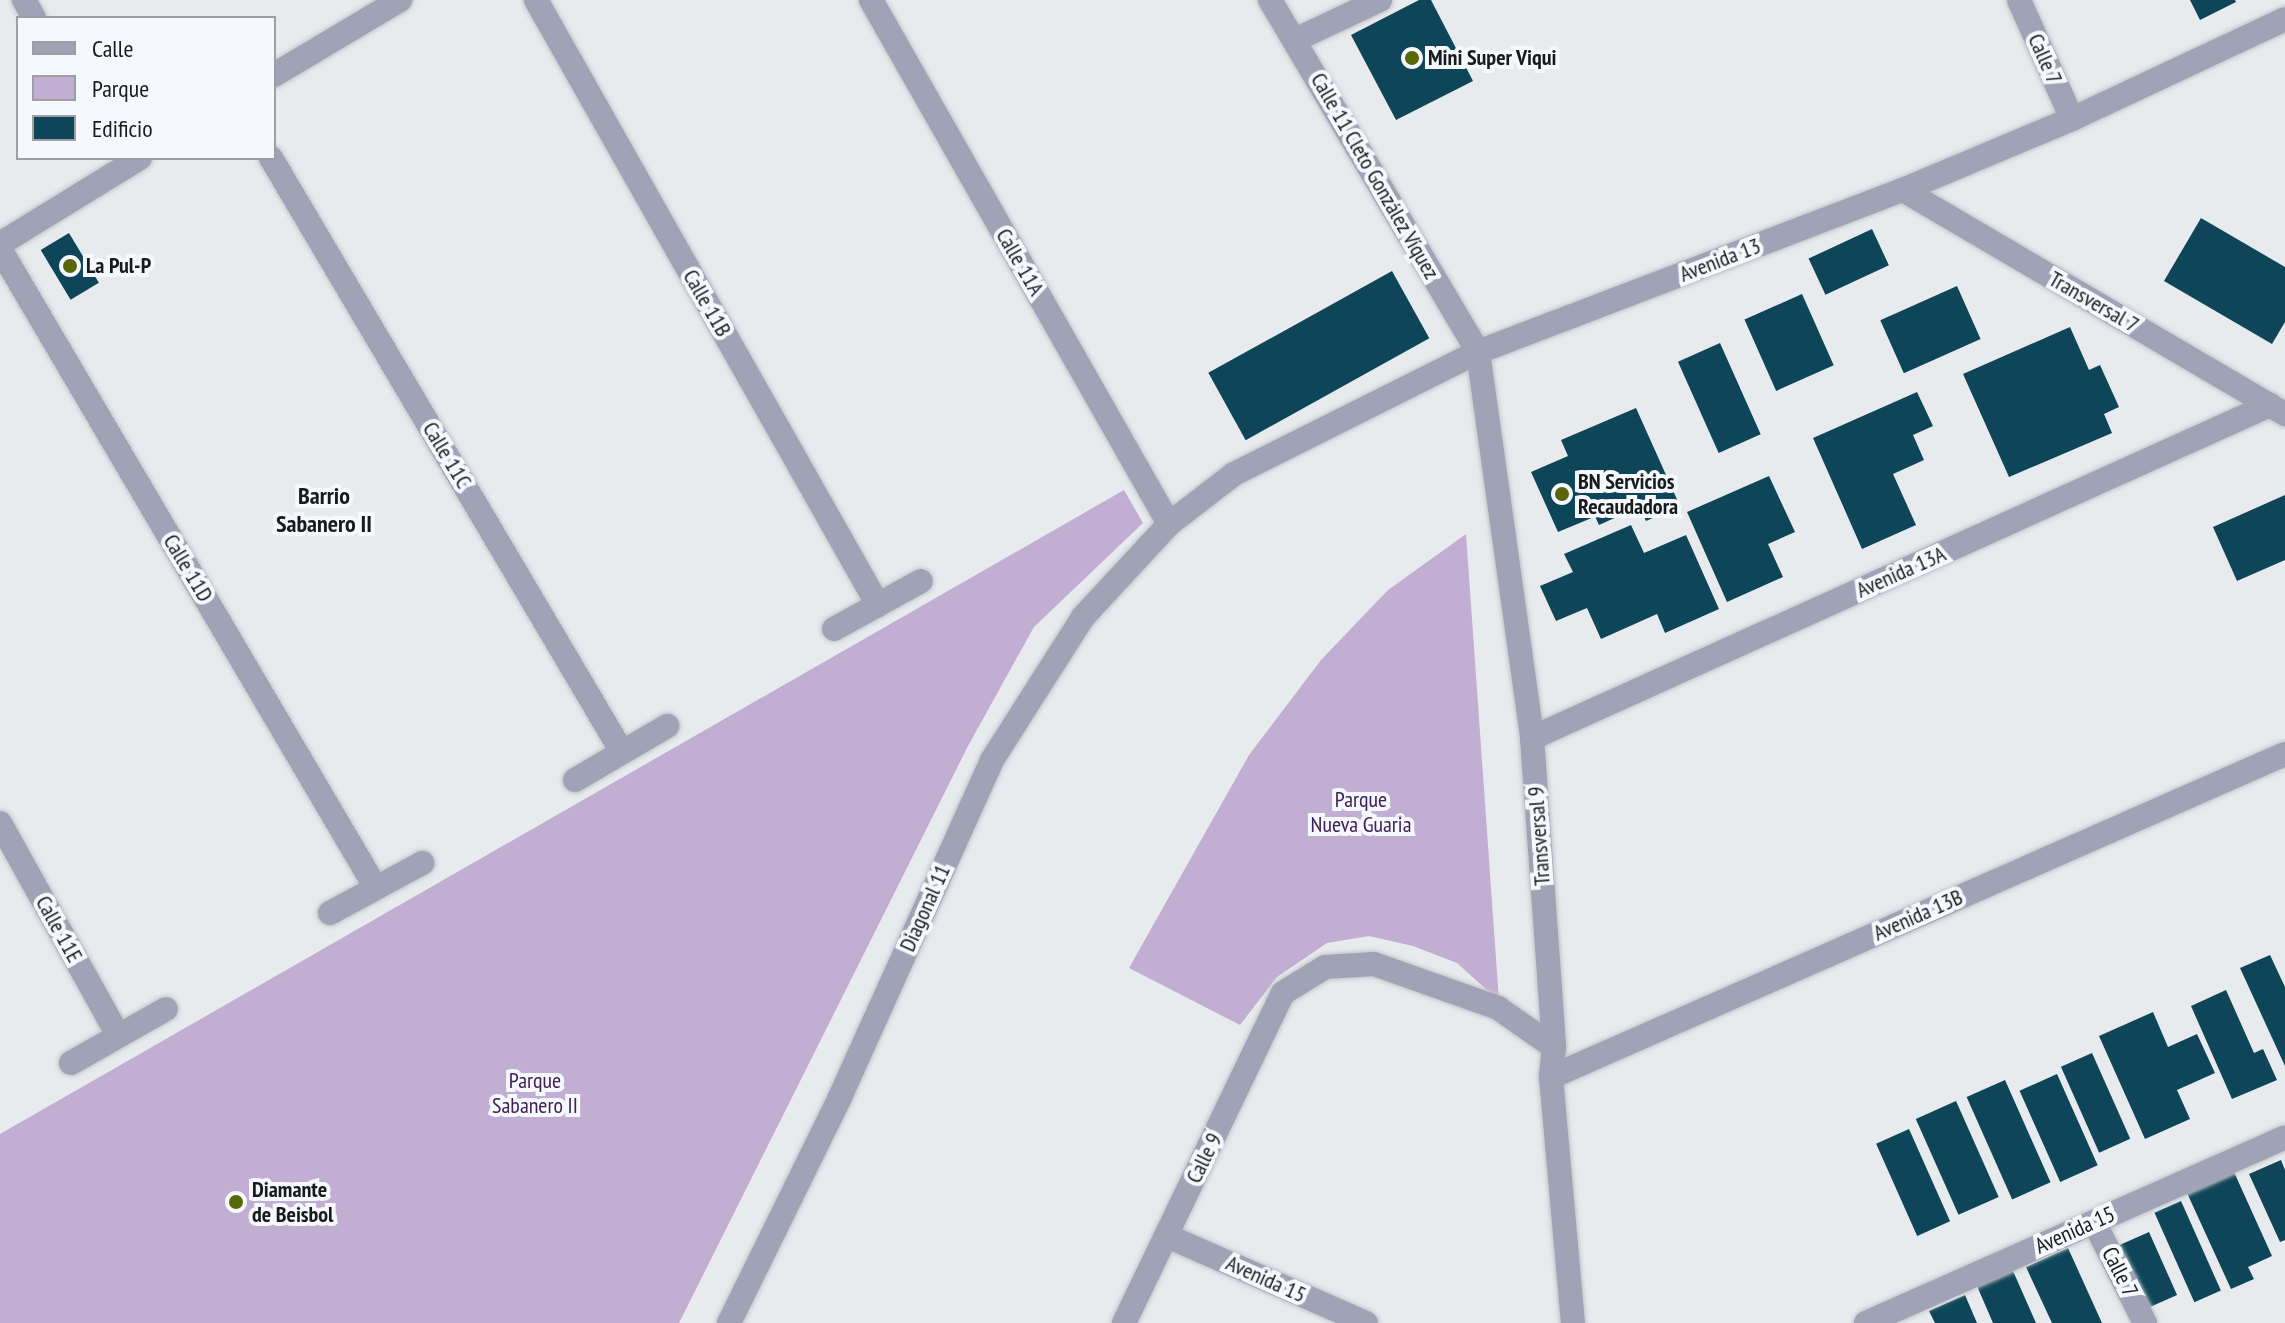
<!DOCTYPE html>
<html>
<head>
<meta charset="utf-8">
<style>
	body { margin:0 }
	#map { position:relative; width:2285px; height:1323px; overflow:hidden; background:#e8ebee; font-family:"PT Sans Narrow",sans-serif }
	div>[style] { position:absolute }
	.green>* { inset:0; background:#c2aed3 }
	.building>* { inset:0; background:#0e4559; transform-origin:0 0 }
	.roads { filter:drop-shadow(0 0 2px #c3c5c8) drop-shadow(0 0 2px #c3c5c8) }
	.minor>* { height:24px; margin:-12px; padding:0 12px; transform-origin:12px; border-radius:12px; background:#a0a2b6 }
	.dots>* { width:22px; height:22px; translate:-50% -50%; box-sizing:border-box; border:4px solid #f5f8fc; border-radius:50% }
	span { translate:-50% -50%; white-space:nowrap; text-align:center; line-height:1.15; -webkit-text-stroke:8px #f5f8fc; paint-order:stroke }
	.poi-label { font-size:22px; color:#191a1b; font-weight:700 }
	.left { translate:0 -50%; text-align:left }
	.street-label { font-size:22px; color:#191a1b }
	.park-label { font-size:22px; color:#3f2054 }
	.neighbourhood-label { font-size:24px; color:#191a1b; font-weight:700 }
	.legend { position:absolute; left:16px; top:16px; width:260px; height:144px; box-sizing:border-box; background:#f5f8fc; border:2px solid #9d9fa2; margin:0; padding:10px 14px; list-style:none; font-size:24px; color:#191a1b }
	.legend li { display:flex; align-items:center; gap:16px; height:40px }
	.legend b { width:40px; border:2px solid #9d9fa2 }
</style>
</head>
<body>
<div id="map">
	<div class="green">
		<i style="clip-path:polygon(1124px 490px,1143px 523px,1034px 627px,968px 746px,679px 1323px,0 1323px,0 1134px)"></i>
		<i style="clip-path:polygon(1466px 534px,1499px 1001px,1457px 963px,1413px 946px,1369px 936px,1327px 943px,1277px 977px,1240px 1025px,1129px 968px,1249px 755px,1321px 660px,1388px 590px)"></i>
	</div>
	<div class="building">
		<i style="clip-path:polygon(1419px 0,1431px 0,1473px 81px,1396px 120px,1351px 35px)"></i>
		<i style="clip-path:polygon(2190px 0,2235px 0,2236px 2px,2200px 20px)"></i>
		<i style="clip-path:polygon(2201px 218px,2285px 267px,2285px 322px,2272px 344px,2164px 281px)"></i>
		<i style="left:1872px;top:229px;width:40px;height:70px;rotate:65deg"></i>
		<i style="left:69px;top:233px;width:58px;height:33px;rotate:59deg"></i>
		<i style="left:1392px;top:271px;width:77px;height:210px;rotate:61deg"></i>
		<i style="left:1957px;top:286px;width:58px;height:84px;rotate:66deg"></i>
		<i style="left:1802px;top:294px;width:78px;height:63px;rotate:66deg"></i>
		<i style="clip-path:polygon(2070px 327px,2089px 370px,2100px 365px,2119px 407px,2104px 414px,2112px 433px,2009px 477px,1963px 374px)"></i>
		<i style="left:1720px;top:343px;width:100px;height:46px;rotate:66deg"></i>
		<i style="clip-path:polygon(1917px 392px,1933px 426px,1913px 435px,1924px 460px,1893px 474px,1916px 525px,1862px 549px,1813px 438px)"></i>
		<i style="clip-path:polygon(1636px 408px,1680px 506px,1646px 521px,1639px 507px,1599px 525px,1587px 499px,1594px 517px,1558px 532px,1531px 472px,1568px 456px,1561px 440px)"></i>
		<i style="clip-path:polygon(1769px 476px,1795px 532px,1768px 544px,1783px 577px,1727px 602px,1687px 512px)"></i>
		<i style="clip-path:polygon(2285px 495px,2285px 560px,2237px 581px,2213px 527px)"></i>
		<i style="clip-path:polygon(1631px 525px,1644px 553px,1686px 535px,1719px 609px,1665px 633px,1657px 614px,1601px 639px,1587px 608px,1556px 621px,1540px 586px,1573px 572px,1564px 554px)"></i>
		<i style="clip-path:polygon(2270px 955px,2285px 987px,2285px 1066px,2240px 968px)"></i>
		<i style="clip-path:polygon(2226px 990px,2254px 1053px,2263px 1049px,2277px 1080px,2232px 1099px,2191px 1006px)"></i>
		<i style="clip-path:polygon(2153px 1012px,2168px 1047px,2197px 1034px,2215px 1073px,2177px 1090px,2190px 1119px,2145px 1139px,2099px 1036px)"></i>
		<i style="left:2092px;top:1053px;width:94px;height:34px;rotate:66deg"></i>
		<i style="left:2057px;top:1074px;width:100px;height:41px;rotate:66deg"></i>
		<i style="left:2005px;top:1080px;width:112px;height:42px;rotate:66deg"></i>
		<i style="left:1956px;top:1101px;width:105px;height:44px;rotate:66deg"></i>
		<i style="left:1909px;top:1129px;width:101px;height:36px;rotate:66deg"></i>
		<i style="clip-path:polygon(2281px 1160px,2285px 1170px,2285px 1240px,2280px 1242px,2249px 1174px)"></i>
		<i style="clip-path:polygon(2234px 1172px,2272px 1256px,2248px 1267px,2254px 1279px,2231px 1289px,2187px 1193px)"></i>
		<i style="left:2181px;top:1201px;width:98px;height:29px;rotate:66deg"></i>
		<i style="left:2149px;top:1232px;width:69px;height:34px;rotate:66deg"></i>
		<i style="clip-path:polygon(2068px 1248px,2102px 1323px,2052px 1323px,2026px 1267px)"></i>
		<i style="clip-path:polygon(2013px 1271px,2036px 1323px,1993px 1323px,1977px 1286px)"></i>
		<i style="clip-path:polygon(1965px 1295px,1977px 1323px,1935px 1323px,1929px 1311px)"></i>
	</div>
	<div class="roads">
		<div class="minor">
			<i style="left:24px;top:0;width:21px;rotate:61deg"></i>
			<i style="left:536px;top:0;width:695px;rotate:60.52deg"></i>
			<i style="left:871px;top:0;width:603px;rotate:60.37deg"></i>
			<i style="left:1270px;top:0;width:409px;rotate:59.4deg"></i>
			<i style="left:1478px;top:352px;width:390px;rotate:82deg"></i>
			<i style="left:1532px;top:738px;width:310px;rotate:85.9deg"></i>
			<i style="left:1554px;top:1047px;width:30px;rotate:96deg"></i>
			<i style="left:1551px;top:1077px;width:247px;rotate:84.9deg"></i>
			<i style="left:2019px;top:0;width:130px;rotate:66deg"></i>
			<i style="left:1295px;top:40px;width:94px;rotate:-25.2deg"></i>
			<i style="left:274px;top:75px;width:147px;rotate:-30.8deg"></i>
			<i style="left:271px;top:158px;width:690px;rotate:59.42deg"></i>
			<i style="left:1903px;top:190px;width:443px;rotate:30.4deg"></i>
			<i style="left:0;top:244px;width:164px;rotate:-31.6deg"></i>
			<i style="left:0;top:249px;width:741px;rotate:59.53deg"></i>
			<i style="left:834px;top:629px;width:99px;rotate:-28.9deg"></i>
			<i style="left:1532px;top:738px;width:810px;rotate:-24.29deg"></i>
			<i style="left:575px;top:780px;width:107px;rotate:-30.4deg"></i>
			<i style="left:0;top:823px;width:243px;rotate:60.9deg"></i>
			<i style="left:330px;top:913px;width:105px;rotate:-28.5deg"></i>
			<i style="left:71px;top:1063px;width:109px;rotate:-29.6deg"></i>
			<i style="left:1551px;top:1077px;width:802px;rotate:-23.75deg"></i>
			<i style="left:2094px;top:1222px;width:113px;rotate:63.2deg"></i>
			<i style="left:1167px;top:1236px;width:217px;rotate:23.6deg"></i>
			<i style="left:729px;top:1323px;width:252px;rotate:-63.8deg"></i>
			<i style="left:840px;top:1097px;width:370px;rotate:-65.7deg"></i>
			<i style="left:992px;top:760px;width:169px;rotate:-57.5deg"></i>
			<i style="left:1083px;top:617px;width:127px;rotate:-47.2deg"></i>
			<i style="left:1169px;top:524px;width:82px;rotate:-37.6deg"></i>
			<i style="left:1234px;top:474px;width:273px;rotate:-26.6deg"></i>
			<i style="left:1478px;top:352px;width:455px;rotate:-20.9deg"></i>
			<i style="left:1903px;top:190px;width:183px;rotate:-22.8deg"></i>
			<i style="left:2072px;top:119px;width:235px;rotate:-25.1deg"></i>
			<i style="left:1124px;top:1323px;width:366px;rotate:-64.3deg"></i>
			<i style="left:1283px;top:993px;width:49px;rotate:-31.8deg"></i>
			<i style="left:1325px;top:967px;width:49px;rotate:-3.5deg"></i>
			<i style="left:1374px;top:964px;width:132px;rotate:19.5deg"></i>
			<i style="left:1498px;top:1008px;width:68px;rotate:34.9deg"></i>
			<i style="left:1866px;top:1323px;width:458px;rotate:-23.9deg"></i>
		</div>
	</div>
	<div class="dots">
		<i style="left:1412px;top:58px;background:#58660c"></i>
		<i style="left:70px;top:266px;background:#58660c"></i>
		<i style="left:1562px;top:494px;background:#58660c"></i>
		<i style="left:236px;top:1202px;background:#58660c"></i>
	</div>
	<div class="poi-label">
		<span class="left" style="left:1428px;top:58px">Mini Super Viqui</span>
		<span class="left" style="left:86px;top:266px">La Pul-P</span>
		<span class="left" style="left:1578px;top:494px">BN Servicios<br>Recaudadora</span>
		<span class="left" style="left:252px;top:1202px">Diamante<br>de Beisbol</span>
	</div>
	<div class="street-label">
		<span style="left:2045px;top:59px;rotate:66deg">Calle 7</span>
		<span style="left:1375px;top:176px;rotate:60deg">Calle 11 Cleto González Víquez</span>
		<span style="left:1720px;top:260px;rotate:-21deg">Avenida 13</span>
		<span style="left:1020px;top:262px;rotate:60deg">Calle 11A</span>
		<span style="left:2094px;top:302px;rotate:30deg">Transversal 7</span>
		<span style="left:707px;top:303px;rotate:60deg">Calle 11B</span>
		<span style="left:447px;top:455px;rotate:59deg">Calle 11C</span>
		<span style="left:188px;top:568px;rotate:59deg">Calle 11D</span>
		<span style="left:1901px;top:572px;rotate:-24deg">Avenida 13A</span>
		<span style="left:1539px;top:836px;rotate:-94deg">Transversal 9</span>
		<span style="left:925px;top:908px;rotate:-66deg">Diagonal 11</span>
		<span style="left:1918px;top:915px;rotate:-24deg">Avenida 13B</span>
		<span style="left:59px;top:929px;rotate:61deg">Calle 11E</span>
		<span style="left:1204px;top:1158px;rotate:-64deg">Calle 9</span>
		<span style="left:2075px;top:1230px;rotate:-24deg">Avenida 15</span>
		<span style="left:2120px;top:1272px;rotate:63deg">Calle 7</span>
		<span style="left:1266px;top:1279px;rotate:24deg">Avenida 15</span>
	</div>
	<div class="park-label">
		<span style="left:1361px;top:812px">Parque<br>Nueva Guaria</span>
		<span style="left:535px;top:1093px">Parque<br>Sabanero II</span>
	</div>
	<div class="neighbourhood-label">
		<span style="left:324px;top:510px">Barrio<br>Sabanero II</span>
	</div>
	<ul class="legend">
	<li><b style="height:10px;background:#a0a2b6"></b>Calle</li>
	<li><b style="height:22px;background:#c2aed3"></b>Parque</li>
	<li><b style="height:22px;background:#0e4559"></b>Edificio</li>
	</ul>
</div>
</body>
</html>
